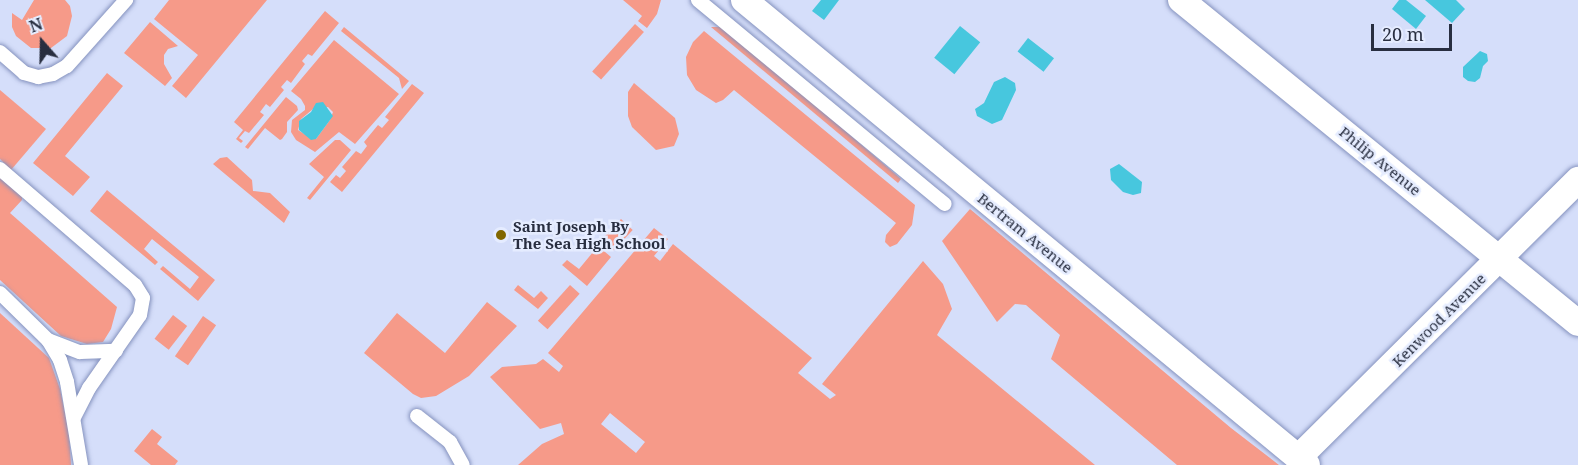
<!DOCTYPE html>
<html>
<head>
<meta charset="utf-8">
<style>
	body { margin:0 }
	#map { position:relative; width:1578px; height:465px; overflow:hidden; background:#d5defa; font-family:"Noto Serif",serif }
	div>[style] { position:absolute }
	.green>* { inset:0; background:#f69a89; transform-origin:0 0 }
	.water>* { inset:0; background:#47c7de; transform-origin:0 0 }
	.roads { filter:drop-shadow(0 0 2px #8592be) drop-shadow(0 0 2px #8592be) }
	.service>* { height:14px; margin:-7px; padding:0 7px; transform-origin:7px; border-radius:7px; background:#fff }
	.minor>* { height:26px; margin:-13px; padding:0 13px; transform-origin:13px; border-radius:13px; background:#fff }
	.dots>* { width:16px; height:16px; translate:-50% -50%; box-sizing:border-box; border:3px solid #e5ecff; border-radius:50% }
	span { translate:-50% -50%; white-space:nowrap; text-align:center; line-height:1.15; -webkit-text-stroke:5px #e5ecff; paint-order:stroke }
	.street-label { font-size:15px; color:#282e40 }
	.poi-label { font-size:15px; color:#282e40; font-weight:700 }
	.left { translate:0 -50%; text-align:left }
	.north { position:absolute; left:12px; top:12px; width:60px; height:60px; -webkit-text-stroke:4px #e5ecff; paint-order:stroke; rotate:340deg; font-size:16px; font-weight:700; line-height:24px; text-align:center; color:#282e40 }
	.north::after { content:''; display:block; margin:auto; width:21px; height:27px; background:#282e40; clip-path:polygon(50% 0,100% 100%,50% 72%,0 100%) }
	.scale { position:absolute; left:1371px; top:24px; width:81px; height:27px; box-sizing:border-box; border:3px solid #282e40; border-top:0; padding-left:8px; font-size:18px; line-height:21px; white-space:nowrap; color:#282e40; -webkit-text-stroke:4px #e5ecff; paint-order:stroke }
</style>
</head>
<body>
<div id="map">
	<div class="green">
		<i style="clip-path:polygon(34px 0,65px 0,70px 6px,72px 16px,67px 36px,51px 48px,31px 48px,16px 36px,12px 27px,12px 13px,22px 20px)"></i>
		<i style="clip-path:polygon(169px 0,267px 0,186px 98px,172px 86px,198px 55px,154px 19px)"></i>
		<i style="clip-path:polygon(623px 0,661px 0,657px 14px,647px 28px,638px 21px,642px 16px)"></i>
		<i style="clip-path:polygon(325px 11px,339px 23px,312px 56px,308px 54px,302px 61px,305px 64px,291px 83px,287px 80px,281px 87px,284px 90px,270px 107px,266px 104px,260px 112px,264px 115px,249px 133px,245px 131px,239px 138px,243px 141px,241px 143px,236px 139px,243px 130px,234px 122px)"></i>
		<i style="clip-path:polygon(150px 22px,178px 46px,168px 49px,164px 55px,164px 64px,172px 78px,165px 86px,124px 53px)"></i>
		<i style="left:635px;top:24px;width:12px;height:64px;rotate:42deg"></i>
		<i style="clip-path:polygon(344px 27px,409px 81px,402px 89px,399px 78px,341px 31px)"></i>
		<i style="clip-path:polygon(711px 27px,725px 27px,901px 179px,898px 183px)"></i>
		<i style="clip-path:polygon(704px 31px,915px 205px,912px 225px,897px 244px,890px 247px,885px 242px,886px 235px,896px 223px,734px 90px,723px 100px,716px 103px,696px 90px,687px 75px,686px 57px,693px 42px)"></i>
		<i style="clip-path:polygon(evenodd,334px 40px,399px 94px,355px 144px,339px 132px,315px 152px,296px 140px,291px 132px,292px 120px,305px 110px,305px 106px,301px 99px,291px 91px,334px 40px,328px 107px,333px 112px,330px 120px,316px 139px,309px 137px,298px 130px,301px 119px,313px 109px,328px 107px)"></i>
		<i style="clip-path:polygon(107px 73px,123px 86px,65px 156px,90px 177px,73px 196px,33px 163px)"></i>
		<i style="clip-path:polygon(634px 83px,675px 118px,679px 134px,674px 146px,656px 150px,632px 127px,628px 116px,628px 92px)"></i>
		<i style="clip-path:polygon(412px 84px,424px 93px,342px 192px,330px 182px,336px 175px,340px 178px,346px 171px,342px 167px,356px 151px,361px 154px,367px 146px,364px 142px,378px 125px,382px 128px,389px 120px,385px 117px)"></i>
		<i style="clip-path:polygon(0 90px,46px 129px,11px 170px,0 159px)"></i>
		<i style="clip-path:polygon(286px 97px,297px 106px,298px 110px,287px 122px,287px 132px,282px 139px,280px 140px,265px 128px,248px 149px,245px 147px)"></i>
		<i style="clip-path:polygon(335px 140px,340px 140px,351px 150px,310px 200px,307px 198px,324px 177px,309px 164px)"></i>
		<i style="clip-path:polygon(227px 157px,252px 180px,253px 191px,270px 193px,290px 212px,284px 223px,213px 164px,220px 158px)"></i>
		<i style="clip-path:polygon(0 175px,22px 196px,22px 200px,10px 213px,117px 307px,111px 329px,103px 342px,87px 344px,61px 336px,0 280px)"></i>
		<i style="clip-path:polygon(107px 190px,215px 280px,198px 301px,160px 269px,163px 266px,190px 289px,199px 277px,152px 239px,144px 249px,158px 262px,155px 265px,90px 211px)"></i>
		<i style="clip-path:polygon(970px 209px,1231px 428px,1279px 465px,1177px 465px,1051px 359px,1060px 335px,1026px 305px,1015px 304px,997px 322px,942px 241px)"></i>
		<i style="left:621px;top:219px;width:16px;height:28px;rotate:43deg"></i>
		<i style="clip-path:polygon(evenodd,654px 228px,668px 239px,654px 256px,660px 261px,673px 244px,812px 358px,798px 373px,830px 399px,836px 395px,822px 384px,923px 261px,943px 284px,952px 309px,937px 335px,1095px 465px,518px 465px,542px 444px,564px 434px,561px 423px,540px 429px,490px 377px,502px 367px,536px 364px,543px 359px,559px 372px,563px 366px,548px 353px,654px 228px,610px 413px,645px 442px,636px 453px,601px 424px,610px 413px)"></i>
		<i style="clip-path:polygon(598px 246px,611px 257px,587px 286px,562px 265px,567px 260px,579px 269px)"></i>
		<i style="clip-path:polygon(518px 285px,534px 298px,541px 291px,548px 298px,538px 309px,514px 290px)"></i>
		<i style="left:570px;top:285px;width:13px;height:48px;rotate:42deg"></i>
		<i style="clip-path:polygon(487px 302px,517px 326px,469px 376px,436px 396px,421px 398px,413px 394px,364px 353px,397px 313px,445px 353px)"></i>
		<i style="clip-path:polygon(0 313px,49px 358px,60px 389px,69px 432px,71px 465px,0 465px)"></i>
		<i style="left:173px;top:315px;width:18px;height:30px;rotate:38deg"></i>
		<i style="left:203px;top:316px;width:16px;height:49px;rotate:35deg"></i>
		<i style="clip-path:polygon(152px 429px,162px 437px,157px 444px,178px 461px,175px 465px,151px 465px,134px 451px)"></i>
	</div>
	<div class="water">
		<i style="clip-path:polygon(821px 0,839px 0,824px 20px,812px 11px)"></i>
		<i style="clip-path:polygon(1399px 0,1406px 0,1426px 16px,1416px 29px,1392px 9px)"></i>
		<i style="clip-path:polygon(1425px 0,1456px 0,1465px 9px,1452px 23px)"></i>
		<i style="left:960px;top:26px;width:26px;height:41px;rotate:39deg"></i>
		<i style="left:1028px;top:38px;width:33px;height:17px;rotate:38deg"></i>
		<i style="clip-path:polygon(1480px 51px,1487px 54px,1488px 61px,1483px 66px,1480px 78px,1475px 82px,1468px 81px,1463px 77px,1463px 67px)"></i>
		<i style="clip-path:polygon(1005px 77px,1015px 83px,1016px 90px,1002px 120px,992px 124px,977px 116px,975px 109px,984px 103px,994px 82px)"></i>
		<i style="clip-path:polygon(323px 102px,333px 116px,316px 139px,311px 140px,299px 130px,299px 121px,311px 112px,316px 103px)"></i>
		<i style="clip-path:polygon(1119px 164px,1142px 182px,1141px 193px,1133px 195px,1123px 192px,1111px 180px,1110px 169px)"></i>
	</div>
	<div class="roads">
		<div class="service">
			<i style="left:698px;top:0;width:320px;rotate:39.6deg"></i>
			<i style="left:0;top:52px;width:32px;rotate:41deg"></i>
			<i style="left:24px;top:73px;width:15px;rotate:16deg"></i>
			<i style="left:38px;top:77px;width:15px;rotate:-11deg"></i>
			<i style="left:53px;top:74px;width:16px;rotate:-30deg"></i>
			<i style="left:67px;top:66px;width:89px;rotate:-48.2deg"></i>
			<i style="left:0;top:169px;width:178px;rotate:40.7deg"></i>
			<i style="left:135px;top:285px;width:15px;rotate:58deg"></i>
			<i style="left:143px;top:298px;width:17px;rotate:100deg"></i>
			<i style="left:140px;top:315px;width:89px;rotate:124.9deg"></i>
			<i style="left:89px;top:388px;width:33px;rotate:117deg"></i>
			<i style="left:0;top:293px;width:67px;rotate:44.4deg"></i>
			<i style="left:48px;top:340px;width:23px;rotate:59deg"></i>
			<i style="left:60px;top:360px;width:23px;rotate:72deg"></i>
			<i style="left:67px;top:382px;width:84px;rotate:80.4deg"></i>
			<i style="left:48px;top:340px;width:34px;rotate:21deg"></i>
			<i style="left:80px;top:352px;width:36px;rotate:-2deg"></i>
			<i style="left:417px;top:416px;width:42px;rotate:38.2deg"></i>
			<i style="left:450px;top:442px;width:26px;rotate:61deg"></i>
		</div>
		<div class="minor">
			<i style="left:744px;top:0;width:730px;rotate:39.55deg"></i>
			<i style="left:1181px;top:0;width:512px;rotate:39.13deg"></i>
			<i style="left:1298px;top:458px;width:395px;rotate:-44.8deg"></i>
		</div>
	</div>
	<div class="dots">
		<i style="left:501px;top:235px;background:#816700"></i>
	</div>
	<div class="street-label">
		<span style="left:1380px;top:161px;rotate:39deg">Philip Avenue</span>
		<span style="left:1025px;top:233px;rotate:39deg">Bertram Avenue</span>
		<span style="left:1439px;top:320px;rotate:-45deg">Kenwood Avenue</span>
	</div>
	<div class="poi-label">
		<span class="left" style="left:513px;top:235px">Saint Joseph By<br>The Sea High School</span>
	</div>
	<div class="north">N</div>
	<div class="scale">20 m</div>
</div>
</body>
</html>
